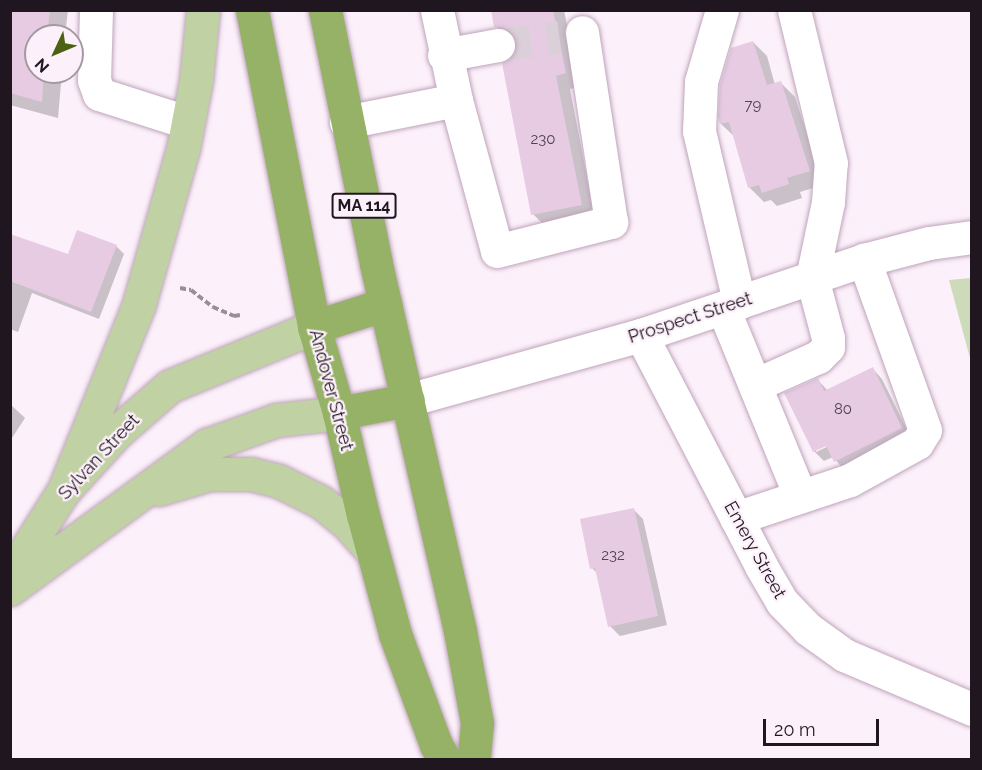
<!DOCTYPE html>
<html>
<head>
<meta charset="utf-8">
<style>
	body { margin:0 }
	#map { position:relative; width:982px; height:770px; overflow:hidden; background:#fcf0fa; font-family:Raleway,sans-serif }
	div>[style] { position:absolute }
	.green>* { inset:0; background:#cddbba }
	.shadow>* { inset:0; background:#0003 }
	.building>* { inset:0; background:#e7cbe3 }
	.minor-tunnel>* { height:33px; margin-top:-16.5px; transform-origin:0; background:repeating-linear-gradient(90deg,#dbcfd9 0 33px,transparent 0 49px) }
	.path>* { height:4px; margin-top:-2px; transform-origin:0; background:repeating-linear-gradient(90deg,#998e97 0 6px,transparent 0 9px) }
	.roads { filter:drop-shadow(0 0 2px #bfa4bb) drop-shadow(0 0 2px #bfa4bb) }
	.minor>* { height:33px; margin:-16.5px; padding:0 16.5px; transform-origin:16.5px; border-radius:16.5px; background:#fff }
	.major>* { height:33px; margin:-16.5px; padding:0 16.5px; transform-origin:16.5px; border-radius:16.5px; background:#c0d1a3 }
	.highway>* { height:33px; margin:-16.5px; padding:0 16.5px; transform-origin:16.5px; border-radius:16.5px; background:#96b266 }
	span { translate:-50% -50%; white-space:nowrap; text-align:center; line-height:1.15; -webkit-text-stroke:4.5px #fcf0fa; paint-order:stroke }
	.number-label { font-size:15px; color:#524350 }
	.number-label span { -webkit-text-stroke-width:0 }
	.shield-label span { padding:2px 4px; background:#fcf0fa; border:2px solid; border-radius:4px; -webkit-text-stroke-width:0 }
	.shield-label { font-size:16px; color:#20161f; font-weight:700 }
	.street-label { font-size:18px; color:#20161f }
	.frame { position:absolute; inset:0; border:12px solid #20161f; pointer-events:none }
	.north { position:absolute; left:24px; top:24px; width:60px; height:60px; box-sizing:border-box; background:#fcf0fa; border:2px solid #a499a2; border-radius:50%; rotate:226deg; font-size:16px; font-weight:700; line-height:24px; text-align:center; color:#20161f }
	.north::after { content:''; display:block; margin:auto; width:21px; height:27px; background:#4a6211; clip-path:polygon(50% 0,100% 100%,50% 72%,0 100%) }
	.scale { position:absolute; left:763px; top:719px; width:116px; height:27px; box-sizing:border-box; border:3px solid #20161f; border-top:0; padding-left:8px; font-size:18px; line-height:21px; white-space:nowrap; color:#20161f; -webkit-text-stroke:4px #fcf0fa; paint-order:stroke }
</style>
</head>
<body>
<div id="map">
	<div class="green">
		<i style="clip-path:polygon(971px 278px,972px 278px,971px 362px,949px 280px)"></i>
	</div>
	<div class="shadow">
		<i style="clip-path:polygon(10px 10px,68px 10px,65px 36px,36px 36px,36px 72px,62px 72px,58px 118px,10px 105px)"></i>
		<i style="clip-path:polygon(493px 10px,564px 10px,579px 87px,570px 89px,595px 219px,547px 228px,533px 214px,511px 61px,517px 52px,518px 41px,510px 40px,496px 26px)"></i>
		<i style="clip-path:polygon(753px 42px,767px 56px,775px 85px,781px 83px,795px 97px,823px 185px,800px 192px,802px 198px,777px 206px,771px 200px,764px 202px,750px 188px,736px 138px,721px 124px,721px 85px)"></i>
		<i style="clip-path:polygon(10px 235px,69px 256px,116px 246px,124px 254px,99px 319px,32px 293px,18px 332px,10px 329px)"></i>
		<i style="clip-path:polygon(evenodd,873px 369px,882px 379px,911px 438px,845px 471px,833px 457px,824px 461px,814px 451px,817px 379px,828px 391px,873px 369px,833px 444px,816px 452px,816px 449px,833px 444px)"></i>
		<i style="clip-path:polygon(10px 404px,25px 418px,10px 441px)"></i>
		<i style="clip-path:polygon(633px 509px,643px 519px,667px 625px,620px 636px,610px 626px,598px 574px,592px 568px)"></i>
	</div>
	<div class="building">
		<i style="clip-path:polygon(10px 10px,50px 10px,47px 36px,36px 36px,36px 72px,44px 72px,42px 102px,10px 93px)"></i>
		<i style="clip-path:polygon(491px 10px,553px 10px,566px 73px,556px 76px,582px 205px,531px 215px,502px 63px,510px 60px,515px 52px,516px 41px,512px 32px,505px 28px,494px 27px)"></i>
		<i style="clip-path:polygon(753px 41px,767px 85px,781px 81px,810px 171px,787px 178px,789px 184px,762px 193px,759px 185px,748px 188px,729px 122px,720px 124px,718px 117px,720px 85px,731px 48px)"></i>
		<i style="clip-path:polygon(77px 230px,117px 245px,91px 312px,10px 281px,10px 234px,68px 254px)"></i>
		<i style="clip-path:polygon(873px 367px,902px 428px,834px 462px,826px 446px,813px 452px,784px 393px,818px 378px,824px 391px)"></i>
		<i style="clip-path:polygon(634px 508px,658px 616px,608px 627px,595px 568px,590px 569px,580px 519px)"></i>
	</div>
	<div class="minor-tunnel">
		<i style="left:498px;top:45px;width:62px;rotate:-7.5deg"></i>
	</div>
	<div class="path">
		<i style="left:180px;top:288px;width:11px;rotate:10deg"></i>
		<i style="left:191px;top:290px;width:28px;rotate:38deg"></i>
		<i style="left:213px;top:307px;width:23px;rotate:23deg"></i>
		<i style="left:234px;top:316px;width:6px;rotate:-9deg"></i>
	</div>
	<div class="roads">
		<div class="minor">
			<i style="left:96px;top:10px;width:70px;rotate:91.6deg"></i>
			<i style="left:94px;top:80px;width:15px;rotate:70deg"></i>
			<i style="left:99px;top:94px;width:92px;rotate:17.7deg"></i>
			<i style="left:437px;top:10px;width:92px;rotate:78.1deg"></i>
			<i style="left:722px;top:10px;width:75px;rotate:106.3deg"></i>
			<i style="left:701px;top:82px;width:49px;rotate:92.3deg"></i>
			<i style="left:699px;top:131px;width:176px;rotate:76.8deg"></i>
			<i style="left:444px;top:55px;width:55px;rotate:-10.5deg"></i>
			<i style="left:346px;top:122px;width:112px;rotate:-11.3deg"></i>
			<i style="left:456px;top:100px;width:156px;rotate:74.8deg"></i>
			<i style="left:497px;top:251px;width:118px;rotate:-14.3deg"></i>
			<i style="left:611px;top:222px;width:192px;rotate:-98.7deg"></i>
			<i style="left:723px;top:308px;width:203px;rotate:67.7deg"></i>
			<i style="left:641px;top:335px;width:260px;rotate:62.5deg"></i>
			<i style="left:761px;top:566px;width:42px;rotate:59.7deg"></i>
			<i style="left:782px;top:602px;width:37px;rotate:46deg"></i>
			<i style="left:808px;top:629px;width:44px;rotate:35.8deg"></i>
			<i style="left:844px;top:655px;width:139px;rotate:22.9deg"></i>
			<i style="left:755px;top:385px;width:69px;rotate:-24deg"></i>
			<i style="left:818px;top:357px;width:14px;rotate:-45deg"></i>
			<i style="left:828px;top:347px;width:9px;rotate:-90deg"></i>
			<i style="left:828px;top:338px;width:62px;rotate:-104.9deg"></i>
			<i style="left:812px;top:278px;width:78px;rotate:-78.1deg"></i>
			<i style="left:828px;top:202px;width:39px;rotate:-86deg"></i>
			<i style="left:831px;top:163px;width:157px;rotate:-103.6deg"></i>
			<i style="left:408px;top:400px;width:242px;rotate:-15.6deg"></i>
			<i style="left:641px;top:335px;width:235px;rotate:-18.6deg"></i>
			<i style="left:864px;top:260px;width:67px;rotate:-14.7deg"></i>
			<i style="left:929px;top:243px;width:43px;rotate:-7.9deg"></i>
			<i style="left:736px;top:518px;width:120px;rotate:-18.4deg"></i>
			<i style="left:850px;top:480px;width:77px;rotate:-28.9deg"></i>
			<i style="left:917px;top:443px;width:15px;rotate:-58deg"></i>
			<i style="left:925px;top:430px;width:181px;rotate:-109.7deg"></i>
		</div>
		<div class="major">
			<i style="left:159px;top:489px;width:53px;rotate:-16.4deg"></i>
			<i style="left:210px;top:474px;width:41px"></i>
			<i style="left:251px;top:474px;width:29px;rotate:14deg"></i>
			<i style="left:279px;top:481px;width:47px;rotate:26.6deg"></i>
			<i style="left:321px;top:502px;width:32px;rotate:39deg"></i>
			<i style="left:346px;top:522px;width:39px;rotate:48deg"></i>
			<i style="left:64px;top:490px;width:201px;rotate:-68deg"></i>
			<i style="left:139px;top:304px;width:161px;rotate:-74.2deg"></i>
			<i style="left:183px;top:149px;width:70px;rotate:-79.3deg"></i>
			<i style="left:196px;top:80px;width:70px;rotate:-84.3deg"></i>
			<i style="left:10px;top:575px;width:101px;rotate:-57.6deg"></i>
			<i style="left:64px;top:490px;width:79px;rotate:-47.6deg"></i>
			<i style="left:117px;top:432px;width:70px;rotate:-41deg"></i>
			<i style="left:170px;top:386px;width:156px;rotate:-22.3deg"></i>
			<i style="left:10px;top:589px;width:244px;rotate:-36.2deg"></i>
			<i style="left:207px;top:445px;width:73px;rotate:-19.9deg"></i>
			<i style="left:276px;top:420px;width:63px;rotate:-6.3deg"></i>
		</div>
		<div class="highway">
			<i style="left:252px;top:10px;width:323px;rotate:78.9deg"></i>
			<i style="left:314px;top:327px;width:90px;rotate:73.8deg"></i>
			<i style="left:339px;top:413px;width:105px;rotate:76.8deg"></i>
			<i style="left:363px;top:515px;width:123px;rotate:74.9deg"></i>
			<i style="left:395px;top:634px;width:118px;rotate:69.7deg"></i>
			<i style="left:436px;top:745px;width:17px;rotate:59deg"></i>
			<i style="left:325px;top:10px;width:259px;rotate:78.6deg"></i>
			<i style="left:376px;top:264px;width:376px;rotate:77.1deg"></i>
			<i style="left:460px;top:631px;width:94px;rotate:79.5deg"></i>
			<i style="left:477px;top:723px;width:37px;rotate:95deg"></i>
			<i style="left:314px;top:327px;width:75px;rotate:-17.9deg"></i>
			<i style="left:339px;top:413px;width:70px;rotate:-10.7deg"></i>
		</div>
	</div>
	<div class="number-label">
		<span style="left:753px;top:106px">79</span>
		<span style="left:543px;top:140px">230</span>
		<span style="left:843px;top:410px">80</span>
		<span style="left:613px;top:556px">232</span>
	</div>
	<div class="shield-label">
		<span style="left:364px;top:206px">MA 114</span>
	</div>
	<div class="street-label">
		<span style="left:690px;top:318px;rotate:-18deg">Prospect Street</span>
		<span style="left:331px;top:390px;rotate:75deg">Andover Street</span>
		<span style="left:99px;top:457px;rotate:-47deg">Sylvan Street</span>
		<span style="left:755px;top:550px;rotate:61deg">Emery Street</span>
	</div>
	<div class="frame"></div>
	<div class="north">N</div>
	<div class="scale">20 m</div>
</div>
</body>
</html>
